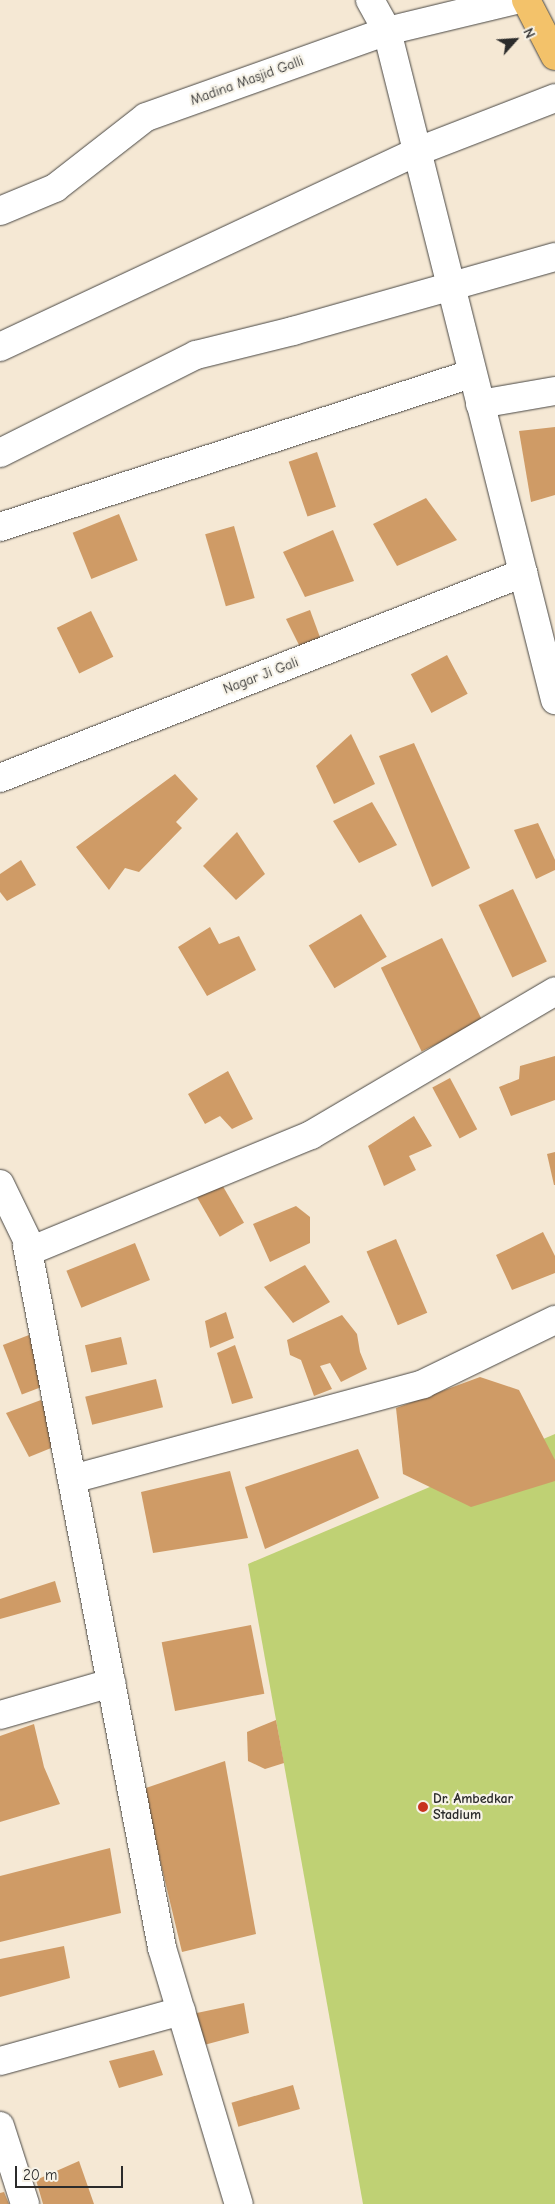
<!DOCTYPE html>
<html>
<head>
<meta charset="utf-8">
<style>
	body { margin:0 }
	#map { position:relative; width:555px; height:2204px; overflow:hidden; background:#f5e8d4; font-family:"Comic Neue",sans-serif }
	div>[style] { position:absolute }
	.green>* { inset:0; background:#bfd174 }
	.building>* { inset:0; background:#cf9b66; transform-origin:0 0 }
	.roads { filter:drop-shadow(0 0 1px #494744) drop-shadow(0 0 1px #494744) }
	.street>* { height:28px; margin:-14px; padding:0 14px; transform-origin:14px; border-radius:14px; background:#fff }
	.highway>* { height:28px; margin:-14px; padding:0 14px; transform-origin:14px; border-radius:14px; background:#f3c26a }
	.dots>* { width:14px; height:14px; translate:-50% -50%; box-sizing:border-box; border:2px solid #f7f3e8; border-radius:50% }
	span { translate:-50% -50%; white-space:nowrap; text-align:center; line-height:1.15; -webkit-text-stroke:4.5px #f7f3e8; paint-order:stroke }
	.street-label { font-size:14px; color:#2b2b2b }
	.poi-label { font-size:14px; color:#2b2b2b; font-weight:700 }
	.left { translate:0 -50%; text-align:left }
	.north { position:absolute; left:490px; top:15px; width:50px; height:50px; -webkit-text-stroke:4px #f7f3e8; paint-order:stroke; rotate:64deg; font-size:14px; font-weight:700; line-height:20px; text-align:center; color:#2b2b2b }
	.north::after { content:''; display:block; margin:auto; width:18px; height:22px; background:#2b2b2b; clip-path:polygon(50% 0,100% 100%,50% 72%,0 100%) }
	.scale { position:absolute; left:15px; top:2166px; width:108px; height:22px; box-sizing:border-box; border:2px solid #2b2b2b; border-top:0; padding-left:6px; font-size:15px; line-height:18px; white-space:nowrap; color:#2b2b2b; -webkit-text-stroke:4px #f7f3e8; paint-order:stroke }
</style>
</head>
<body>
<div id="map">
	<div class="green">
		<i style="clip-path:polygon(555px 1434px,555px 2204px,363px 2204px,248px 1564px)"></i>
	</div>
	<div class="building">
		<i style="clip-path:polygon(555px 427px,555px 495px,531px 502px,519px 431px)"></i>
		<i style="left:317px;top:452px;width:58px;height:30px;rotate:71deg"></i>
		<i style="clip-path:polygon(426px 498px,457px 540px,397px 566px,373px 524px)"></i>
		<i style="left:119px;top:514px;width:50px;height:50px;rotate:68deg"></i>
		<i style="left:234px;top:526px;width:75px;height:30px;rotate:74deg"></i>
		<i style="clip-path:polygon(333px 530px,354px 581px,305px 597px,283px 552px)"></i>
		<i style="clip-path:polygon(310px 610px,321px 640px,301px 649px,286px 619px)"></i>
		<i style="left:91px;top:611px;width:51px;height:38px;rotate:64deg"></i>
		<i style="left:447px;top:655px;width:44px;height:41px;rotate:62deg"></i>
		<i style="clip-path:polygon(351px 734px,375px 784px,334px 804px,316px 766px)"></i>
		<i style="clip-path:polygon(414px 743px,470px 868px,432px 887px,379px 756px)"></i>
		<i style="clip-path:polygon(175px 774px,198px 799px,176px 822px,182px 828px,139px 872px,125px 868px,109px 890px,76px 847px)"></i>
		<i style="clip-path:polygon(372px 802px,397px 845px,359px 863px,333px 821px)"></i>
		<i style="clip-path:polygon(538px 823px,555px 860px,555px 870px,536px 879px,514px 830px)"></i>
		<i style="clip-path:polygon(237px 832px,265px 874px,236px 900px,203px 866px)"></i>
		<i style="clip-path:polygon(21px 860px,36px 885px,7px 901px,0 892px,0 874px)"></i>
		<i style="left:513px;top:889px;width:80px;height:38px;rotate:65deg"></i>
		<i style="left:361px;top:914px;width:50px;height:61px;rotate:59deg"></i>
		<i style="clip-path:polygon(210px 927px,219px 944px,239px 936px,256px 970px,207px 996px,178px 947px)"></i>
		<i style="left:442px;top:938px;width:93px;height:68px;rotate:64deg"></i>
		<i style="clip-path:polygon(555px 1056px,555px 1100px,511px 1116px,499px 1087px,519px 1079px,520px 1066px)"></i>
		<i style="clip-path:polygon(228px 1071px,253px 1119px,232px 1129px,220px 1116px,205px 1124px,188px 1094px)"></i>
		<i style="left:450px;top:1078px;width:58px;height:20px;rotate:62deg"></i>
		<i style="clip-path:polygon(414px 1116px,432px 1146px,409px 1156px,416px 1170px,384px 1186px,368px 1146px)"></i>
		<i style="clip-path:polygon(555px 1152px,555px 1185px,554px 1185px,547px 1154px)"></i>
		<i style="left:217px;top:1176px;width:54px;height:28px;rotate:60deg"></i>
		<i style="clip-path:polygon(296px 1206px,310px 1217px,310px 1243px,270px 1262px,253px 1224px)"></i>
		<i style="clip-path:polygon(543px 1232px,555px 1256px,555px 1273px,512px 1290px,496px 1255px)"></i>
		<i style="left:396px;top:1239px;width:80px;height:32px;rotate:67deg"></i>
		<i style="left:135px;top:1243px;width:40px;height:74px;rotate:68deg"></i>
		<i style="clip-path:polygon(305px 1265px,330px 1302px,293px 1323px,264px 1287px)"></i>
		<i style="clip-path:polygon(226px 1312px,234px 1338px,210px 1348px,205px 1321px)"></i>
		<i style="clip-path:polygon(342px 1315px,357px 1334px,360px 1352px,367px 1369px,341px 1382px,330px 1363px,320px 1366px,332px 1389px,314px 1396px,301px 1360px,290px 1355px,287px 1340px)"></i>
		<i style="left:29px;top:1335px;width:53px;height:28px;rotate:69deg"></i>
		<i style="left:121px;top:1337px;width:28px;height:37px;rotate:77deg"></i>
		<i style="clip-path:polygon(235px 1345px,253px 1398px,232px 1404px,217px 1353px)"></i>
		<i style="clip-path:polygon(480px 1377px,519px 1390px,555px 1460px,555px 1481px,471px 1507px,403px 1474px,396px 1408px)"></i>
		<i style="left:156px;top:1379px;width:29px;height:73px;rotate:76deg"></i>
		<i style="clip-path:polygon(41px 1400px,61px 1444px,29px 1457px,6px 1413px)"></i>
		<i style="clip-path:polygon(358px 1449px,379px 1498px,265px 1549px,245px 1487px)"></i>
		<i style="clip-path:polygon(230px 1471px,248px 1538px,153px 1553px,141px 1492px)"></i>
		<i style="clip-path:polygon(55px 1581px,61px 1602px,0 1619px,0 1599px)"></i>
		<i style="left:251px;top:1625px;width:70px;height:91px;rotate:79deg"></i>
		<i style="clip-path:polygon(276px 1720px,284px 1763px,265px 1769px,248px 1761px,247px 1732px)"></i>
		<i style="clip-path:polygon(34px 1724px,44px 1767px,60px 1804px,0 1822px,0 1736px)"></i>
		<i style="clip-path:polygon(225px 1761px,256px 1934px,182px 1952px,143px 1789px)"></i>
		<i style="clip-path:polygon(110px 1848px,121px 1913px,0 1942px,0 1876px)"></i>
		<i style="clip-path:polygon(64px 1946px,70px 1978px,0 1997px,0 1959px)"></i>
		<i style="clip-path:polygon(244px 2003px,249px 2033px,204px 2045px,192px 2014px)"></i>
		<i style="clip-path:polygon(154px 2050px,163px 2075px,119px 2088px,109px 2061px)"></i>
		<i style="left:293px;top:2085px;width:25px;height:64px;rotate:74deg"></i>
		<i style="clip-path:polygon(79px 2161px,94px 2204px,43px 2204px,36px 2180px)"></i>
		<i style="clip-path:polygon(4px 2192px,9px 2204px,0 2204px,0 2193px)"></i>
	</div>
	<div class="roads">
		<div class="street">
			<i style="left:370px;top:0;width:35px;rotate:61deg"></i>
			<i style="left:387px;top:31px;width:690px;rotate:75.9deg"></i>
			<i style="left:0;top:211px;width:60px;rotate:-22.7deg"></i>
			<i style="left:55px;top:188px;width:115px;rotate:-38deg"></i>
			<i style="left:146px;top:117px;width:256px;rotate:-19.6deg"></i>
			<i style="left:387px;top:31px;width:133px;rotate:-13.5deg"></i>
			<i style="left:0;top:347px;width:459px;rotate:-25.1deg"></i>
			<i style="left:416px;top:152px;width:149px;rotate:-21.2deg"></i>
			<i style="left:480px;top:404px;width:76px;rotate:-9.8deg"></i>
			<i style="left:0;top:453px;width:219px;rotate:-26.6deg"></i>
			<i style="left:196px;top:355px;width:100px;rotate:-13.9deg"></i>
			<i style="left:293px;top:331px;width:272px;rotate:-15.8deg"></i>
			<i style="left:0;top:527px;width:496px;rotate:-18deg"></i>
			<i style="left:0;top:778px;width:562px;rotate:-21.4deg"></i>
			<i style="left:0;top:1184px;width:73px;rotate:64.1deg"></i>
			<i style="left:32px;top:1250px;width:6px;rotate:-141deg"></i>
			<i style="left:27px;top:1246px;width:715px;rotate:79.11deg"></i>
			<i style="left:162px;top:1948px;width:267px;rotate:73.3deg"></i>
			<i style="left:32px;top:1250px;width:302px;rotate:-22.4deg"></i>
			<i style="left:311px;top:1135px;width:283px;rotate:-30.5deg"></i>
			<i style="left:72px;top:1479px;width:364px;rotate:-15.1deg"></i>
			<i style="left:423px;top:1384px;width:147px;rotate:-25.9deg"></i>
			<i style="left:0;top:1715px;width:116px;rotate:-16.1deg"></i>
			<i style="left:0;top:2061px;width:188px;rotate:-15.4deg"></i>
			<i style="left:0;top:2126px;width:82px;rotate:72.2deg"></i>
		</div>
		<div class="highway">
			<i style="left:526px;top:0;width:63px;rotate:62.6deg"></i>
		</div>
	</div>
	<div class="dots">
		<i style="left:423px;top:1807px;background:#c8321e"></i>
	</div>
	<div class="street-label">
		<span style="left:247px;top:81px;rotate:-20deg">Madina Masjid Galli</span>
		<span style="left:261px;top:676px;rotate:-21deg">Nagar Ji Gali</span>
	</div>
	<div class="poi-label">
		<span class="left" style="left:433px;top:1807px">Dr. Ambedkar<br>Stadium</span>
	</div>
	<div class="north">N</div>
	<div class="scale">20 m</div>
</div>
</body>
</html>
